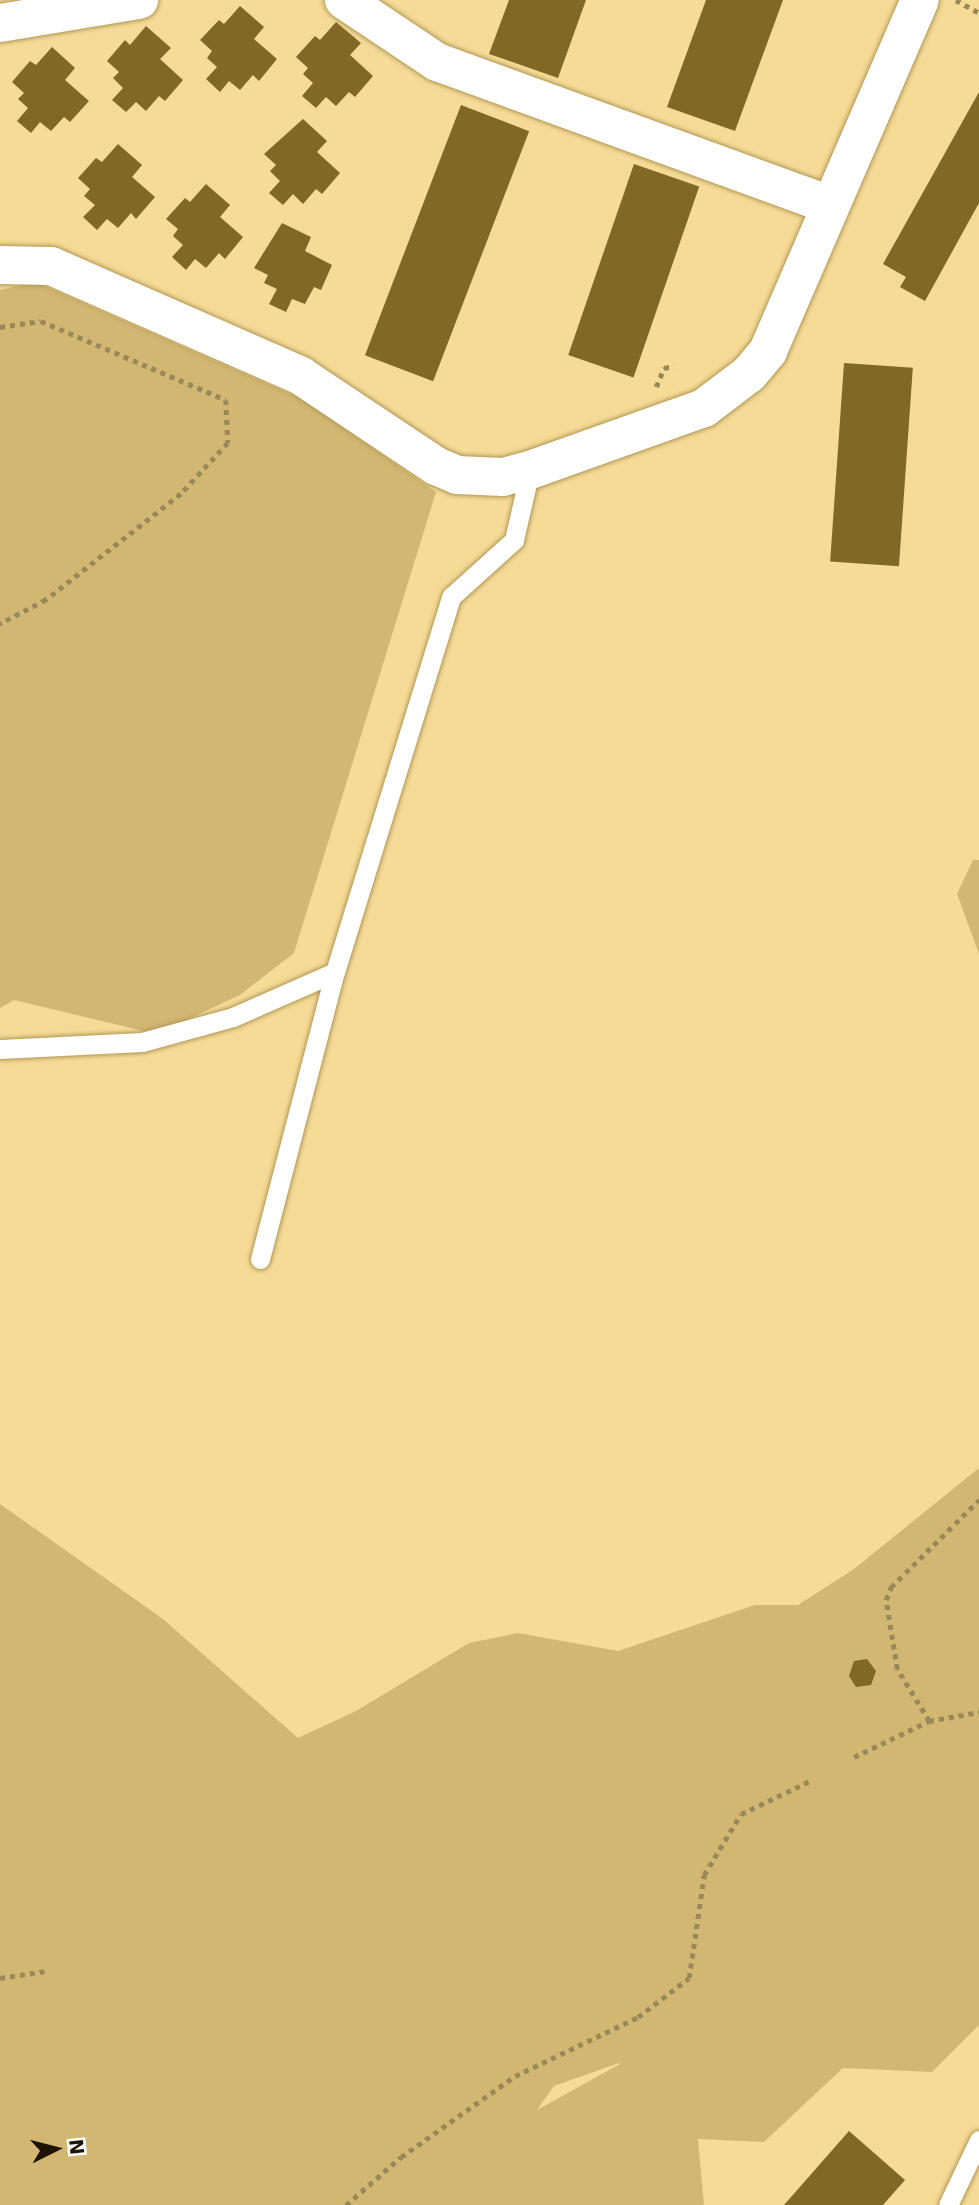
<!DOCTYPE html>
<html>
<head>
<meta charset="utf-8">
<style>
	body { margin:0 }
	#map { position:relative; width:979px; height:2205px; overflow:hidden; background:#f6db97; font-family:"DejaVu Sans",sans-serif }
	div>[style] { position:absolute }
	.green>* { inset:0; background:#d2b773 }
	.building>* { inset:0; background:#816824; transform-origin:0 0 }
	.path>* { height:4.5px; margin-top:-2.25px; transform-origin:0; background:repeating-linear-gradient(90deg,#9b8858 0 5px,transparent 0 10px) }
	.roads { filter:drop-shadow(0 0 2px #b19755) drop-shadow(0 0 2px #b19755) }
	.service>* { height:19px; margin:-9.5px; padding:0 9.5px; transform-origin:9.5px; border-radius:9.5px; background:#fff }
	.minor>* { height:38px; margin:-19px; padding:0 19px; transform-origin:19px; border-radius:19px; background:#fff }
	span { translate:-50% -50%; white-space:nowrap; text-align:center; line-height:1.15; -webkit-text-stroke:6px #fefefe; paint-order:stroke }
	.north { position:absolute; left:21px; top:2114px; width:70px; height:70px; -webkit-text-stroke:5px #fefefe; paint-order:stroke; rotate:84deg; font-size:19px; font-weight:700; line-height:28px; text-align:center; color:#1d1300 }
	.north::after { content:''; display:block; margin:auto; width:24px; height:32px; background:#1d1300; clip-path:polygon(50% 0,100% 100%,50% 72%,0 100%) }
</style>
</head>
<body>
<div id="map">
	<div class="green">
		<i style="clip-path:polygon(35px 282px,304px 400px,436px 492px,294px 953px,240px 995px,156px 1034px,14px 1000px,0 1008px,0 290px)"></i>
		<i style="clip-path:polygon(973px 860px,979px 860px,979px 954px,957px 894px)"></i>
		<i style="clip-path:polygon(evenodd,979px 1468px,979px 2025px,932px 2072px,843px 2068px,764px 2142px,698px 2139px,704px 2205px,0 2205px,0 1504px,163px 1619px,298px 1738px,356px 1711px,469px 1643px,518px 1633px,618px 1651px,755px 1605px,798px 1605px,854px 1569px,979px 1468px,619px 2063px,620px 2064px,537px 2110px,554px 2086px,619px 2063px)"></i>
	</div>
	<div class="building">
		<i style="clip-path:polygon(509px 0,586px 0,558px 78px,489px 54px)"></i>
		<i style="clip-path:polygon(706px 0,783px 0,735px 131px,667px 107px)"></i>
		<i style="clip-path:polygon(240px 6px,264px 27px,254px 39px,277px 59px,259px 81px,253px 75px,240px 90px,229px 81px,220px 92px,206px 79px,217px 67px,207px 58px,212px 51px,200px 40px,219px 20px,224px 24px)"></i>
		<i style="clip-path:polygon(336px 22px,361px 43px,350px 55px,373px 76px,355px 97px,349px 92px,336px 106px,326px 97px,316px 108px,302px 96px,313px 83px,303px 74px,308px 68px,296px 57px,315px 36px,320px 40px)"></i>
		<i style="clip-path:polygon(146px 26px,171px 48px,160px 59px,183px 80px,165px 101px,159px 96px,146px 111px,136px 102px,126px 112px,112px 100px,123px 88px,113px 78px,119px 72px,107px 61px,125px 40px,130px 45px)"></i>
		<i style="clip-path:polygon(52px 47px,75px 68px,65px 80px,89px 101px,70px 122px,64px 117px,51px 131px,40px 122px,31px 133px,17px 121px,28px 108px,18px 99px,24px 93px,12px 82px,30px 61px,36px 65px)"></i>
		<i style="clip-path:polygon(979px 92px,979px 203px,925px 301px,900px 287px,906px 277px,883px 264px)"></i>
		<i style="left:461px;top:105px;width:73px;height:268px;rotate:21deg"></i>
		<i style="clip-path:polygon(303px 119px,327px 141px,317px 152px,340px 173px,322px 194px,316px 189px,303px 204px,293px 194px,283px 205px,269px 193px,280px 181px,270px 171px,276px 165px,264px 154px)"></i>
		<i style="clip-path:polygon(118px 144px,142px 165px,132px 177px,155px 197px,136px 219px,131px 213px,118px 228px,107px 219px,97px 230px,83px 217px,95px 205px,84px 196px,90px 189px,78px 178px,96px 158px,102px 162px)"></i>
		<i style="left:634px;top:164px;width:69px;height:202px;rotate:19deg"></i>
		<i style="clip-path:polygon(206px 184px,230px 205px,220px 217px,243px 237px,225px 259px,219px 253px,206px 268px,195px 259px,186px 270px,172px 257px,183px 245px,173px 236px,178px 229px,166px 219px,185px 198px,190px 202px)"></i>
		<i style="clip-path:polygon(282px 223px,311px 237px,305px 251px,332px 265px,321px 290px,314px 287px,305px 304px,292px 299px,286px 312px,269px 304px,277px 289px,264px 283px,268px 275px,254px 268px)"></i>
		<i style="left:844px;top:363px;width:69px;height:199px;rotate:4deg"></i>
		<i style="clip-path:polygon(867px 1659px,876px 1671px,871px 1685px,856px 1687px,849px 1676px,854px 1661px)"></i>
		<i style="clip-path:polygon(849px 2131px,905px 2180px,883px 2205px,784px 2205px)"></i>
	</div>
	<div class="path">
		<i style="left:956px;top:0;width:26px;rotate:29deg"></i>
		<i style="left:0;top:327px;width:41px;rotate:-8.3deg"></i>
		<i style="left:41px;top:321px;width:201px;rotate:23.1deg"></i>
		<i style="left:226px;top:400px;width:43px;rotate:87.3deg"></i>
		<i style="left:228px;top:443px;width:69px;rotate:132.7deg"></i>
		<i style="left:181px;top:494px;width:172px;rotate:141.9deg"></i>
		<i style="left:46px;top:600px;width:52px;rotate:152.4deg"></i>
		<i style="left:656px;top:387px;width:21px;rotate:-67deg"></i>
		<i style="left:664px;top:368px;width:10px;rotate:-11deg"></i>
		<i style="left:929px;top:1721px;width:61px;rotate:-121.6deg"></i>
		<i style="left:897px;top:1669px;width:70px;rotate:-99.1deg"></i>
		<i style="left:886px;top:1600px;width:14px;rotate:-69deg"></i>
		<i style="left:891px;top:1587px;width:124px;rotate:-44.7deg"></i>
		<i style="left:854px;top:1757px;width:83px;rotate:-25.6deg"></i>
		<i style="left:929px;top:1721px;width:51px;rotate:-10.2deg"></i>
		<i style="left:0;top:1978px;width:47px;rotate:-8.7deg"></i>
		<i style="left:346px;top:2205px;width:73px;rotate:-41.1deg"></i>
		<i style="left:401px;top:2157px;width:140px;rotate:-35.4deg"></i>
		<i style="left:515px;top:2076px;width:136px;rotate:-25.6deg"></i>
		<i style="left:638px;top:2017px;width:64px;rotate:-37.4deg"></i>
		<i style="left:689px;top:1978px;width:104px;rotate:-81.7deg"></i>
		<i style="left:704px;top:1875px;width:71px;rotate:-58.8deg"></i>
		<i style="left:741px;top:1814px;width:79px;rotate:-25.6deg"></i>
	</div>
	<div class="roads">
		<div class="service">
			<i style="left:0;top:1049px;width:142px;rotate:-2.8deg"></i>
			<i style="left:142px;top:1042px;width:94px;rotate:-15.4deg"></i>
			<i style="left:233px;top:1017px;width:111px;rotate:-23.8deg"></i>
			<i style="left:260px;top:1259px;width:297px;rotate:-75.4deg"></i>
			<i style="left:335px;top:972px;width:393px;rotate:-72.8deg"></i>
			<i style="left:451px;top:597px;width:85px;rotate:-42.1deg"></i>
			<i style="left:514px;top:540px;width:72px;rotate:-77.1deg"></i>
			<i style="left:948px;top:2205px;width:72px;rotate:-64.5deg"></i>
		</div>
		<div class="minor">
			<i style="left:344px;top:0;width:112px;rotate:33.7deg"></i>
			<i style="left:437px;top:62px;width:417px;rotate:20deg"></i>
			<i style="left:0;top:23px;width:141px;rotate:-9.4deg"></i>
			<i style="left:0;top:265px;width:51px;rotate:1.1deg"></i>
			<i style="left:51px;top:266px;width:273px;rotate:23.7deg"></i>
			<i style="left:301px;top:376px;width:162px;rotate:33.7deg"></i>
			<i style="left:436px;top:466px;width:23px;rotate:23deg"></i>
			<i style="left:457px;top:475px;width:46px;rotate:2.5deg"></i>
			<i style="left:503px;top:477px;width:28px;rotate:-15deg"></i>
			<i style="left:530px;top:470px;width:185px;rotate:-19.6deg"></i>
			<i style="left:704px;top:408px;width:56px;rotate:-37.1deg"></i>
			<i style="left:749px;top:374px;width:30px;rotate:-50deg"></i>
			<i style="left:768px;top:351px;width:382px;rotate:-66.6deg"></i>
		</div>
	</div>
	<div class="north">N</div>
</div>
</body>
</html>
